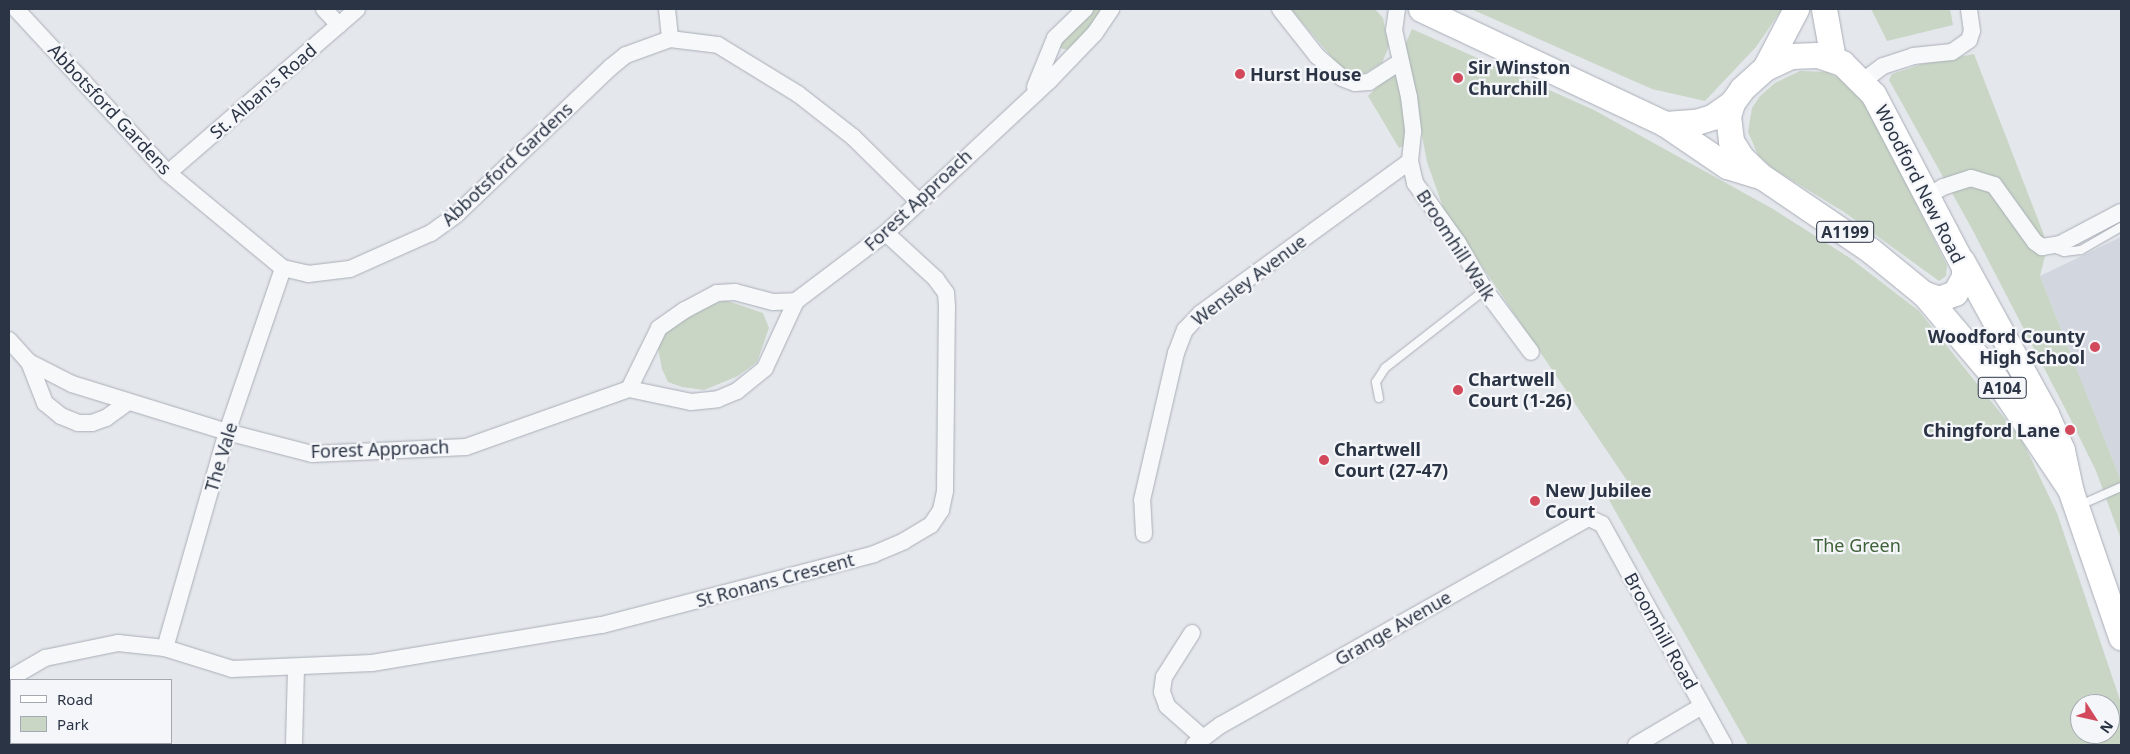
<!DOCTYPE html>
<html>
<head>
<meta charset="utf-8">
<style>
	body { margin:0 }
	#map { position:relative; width:2130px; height:754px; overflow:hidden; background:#e4e7ec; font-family:"Noto Sans",sans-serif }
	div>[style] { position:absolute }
	.built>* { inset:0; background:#d2d6de }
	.green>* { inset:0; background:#c9d6c5 }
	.roads { filter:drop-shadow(0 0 1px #a9aeb7) drop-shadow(0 0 1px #a9aeb7) }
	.service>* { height:8px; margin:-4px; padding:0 4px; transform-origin:4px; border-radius:4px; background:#f7f8fa }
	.minor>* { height:16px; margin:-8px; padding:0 8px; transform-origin:8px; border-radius:8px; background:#f7f8fa }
	.primary>* { height:25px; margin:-12.5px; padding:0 12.5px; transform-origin:12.5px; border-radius:12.5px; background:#fff }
	.dots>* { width:14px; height:14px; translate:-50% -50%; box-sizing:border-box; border:2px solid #f4f6f9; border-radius:50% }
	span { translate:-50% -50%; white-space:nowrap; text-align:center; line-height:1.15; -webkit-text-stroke:4.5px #f4f6f9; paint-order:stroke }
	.shield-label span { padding:1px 4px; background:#f4f6f9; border:1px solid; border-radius:4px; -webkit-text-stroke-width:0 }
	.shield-label { font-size:16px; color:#2b3445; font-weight:700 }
	.poi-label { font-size:18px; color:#2b3445; font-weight:700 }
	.left { translate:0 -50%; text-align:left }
	.right { translate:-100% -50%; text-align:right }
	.street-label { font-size:18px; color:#2b3445 }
	.park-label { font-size:18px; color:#3f6138 }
	.frame { position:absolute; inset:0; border:10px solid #2b3445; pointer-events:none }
	.legend { position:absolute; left:10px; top:679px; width:162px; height:65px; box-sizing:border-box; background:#f4f6f9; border:1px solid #a4a8b1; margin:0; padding:6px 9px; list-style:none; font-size:15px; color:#2b3445 }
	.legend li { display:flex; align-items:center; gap:10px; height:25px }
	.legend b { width:25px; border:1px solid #a4a8b1 }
	.north { position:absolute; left:2070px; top:694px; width:50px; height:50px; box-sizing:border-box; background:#f4f6f9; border:1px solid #a4a8b1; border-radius:50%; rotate:125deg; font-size:14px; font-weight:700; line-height:20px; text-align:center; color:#2b3445 }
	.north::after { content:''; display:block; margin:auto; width:18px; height:22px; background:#d1495b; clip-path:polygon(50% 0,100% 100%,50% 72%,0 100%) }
</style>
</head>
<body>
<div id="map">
	<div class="built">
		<i style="clip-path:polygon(2121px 237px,2121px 481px,2040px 276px)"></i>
	</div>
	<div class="green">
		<i style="clip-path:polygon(1093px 9px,1106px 9px,1069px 50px,1059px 48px,1061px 41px)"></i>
		<i style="clip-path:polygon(1291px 9px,1375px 9px,1383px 18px,1389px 46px,1382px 63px,1360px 76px,1345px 73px)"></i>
		<i style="clip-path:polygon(1471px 9px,1782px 9px,1756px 47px,1705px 101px,1652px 89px)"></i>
		<i style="clip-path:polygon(1871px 9px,1950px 9px,1953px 25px,1887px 41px)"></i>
		<i style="clip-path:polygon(evenodd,1412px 29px,1594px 110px,1773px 209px,1850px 258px,1919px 311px,2022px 440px,2057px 513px,2121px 703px,2121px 745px,1748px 745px,1609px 500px,1630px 485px,1444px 210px,1427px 162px,1405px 45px,1412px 29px,2080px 704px,2110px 704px,2110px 734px,2080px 734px,2080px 704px)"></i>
		<i style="clip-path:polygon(1974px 54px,2044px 235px,2045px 256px,2040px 276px,2121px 481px,2121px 539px,2096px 471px,2070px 418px,1971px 227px,1889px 80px,1892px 74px,1922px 64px)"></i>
		<i style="clip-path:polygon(1800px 71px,1827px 72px,1846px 82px,1867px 107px,1947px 265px,1946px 276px,1939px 281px,1844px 212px,1772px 168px,1758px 155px,1748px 132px,1752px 108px,1760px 96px,1775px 83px)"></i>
		<i style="clip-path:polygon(1390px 74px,1399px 77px,1408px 128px,1405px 145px,1399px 148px,1368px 96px)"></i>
		<i style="clip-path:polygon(725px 300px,763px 313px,769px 328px,757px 362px,738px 376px,704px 390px,682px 387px,668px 382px,662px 369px,658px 348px,667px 330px,704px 308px)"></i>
	</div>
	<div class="roads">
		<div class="service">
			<i style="left:2053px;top:248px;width:12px;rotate:20deg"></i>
			<i style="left:2064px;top:252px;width:17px;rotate:-7deg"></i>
			<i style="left:2081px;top:250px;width:46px;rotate:-29.9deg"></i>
			<i style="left:1379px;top:398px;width:16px;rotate:-101deg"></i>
			<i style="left:1376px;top:382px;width:17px;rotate:-57deg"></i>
			<i style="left:1385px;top:368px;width:127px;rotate:-38deg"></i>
			<i style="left:2078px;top:506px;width:47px;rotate:-23.8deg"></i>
		</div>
		<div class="minor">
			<i style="left:16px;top:9px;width:224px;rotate:47.2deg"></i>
			<i style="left:168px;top:173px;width:149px;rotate:39.6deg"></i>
			<i style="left:283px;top:268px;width:26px;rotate:13deg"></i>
			<i style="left:308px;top:274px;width:42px;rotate:-6.8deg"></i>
			<i style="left:350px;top:269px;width:89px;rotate:-24deg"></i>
			<i style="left:431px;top:233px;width:32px;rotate:-36deg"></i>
			<i style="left:457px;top:214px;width:213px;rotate:-43.7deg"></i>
			<i style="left:611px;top:67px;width:19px;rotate:-39deg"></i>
			<i style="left:626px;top:55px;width:47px;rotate:-20deg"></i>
			<i style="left:670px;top:39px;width:48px;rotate:7.1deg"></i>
			<i style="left:718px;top:45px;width:94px;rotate:31.5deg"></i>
			<i style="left:798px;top:94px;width:70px;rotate:38deg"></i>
			<i style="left:853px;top:137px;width:93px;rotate:44.6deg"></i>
			<i style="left:324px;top:9px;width:22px;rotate:47deg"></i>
			<i style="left:667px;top:9px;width:30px;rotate:84deg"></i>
			<i style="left:1280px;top:9px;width:60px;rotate:51.8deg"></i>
			<i style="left:1317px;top:56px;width:33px;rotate:41deg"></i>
			<i style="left:1342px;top:78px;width:14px;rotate:21deg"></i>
			<i style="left:1355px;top:83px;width:14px;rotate:-4deg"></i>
			<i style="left:1369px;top:82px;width:37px;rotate:-33deg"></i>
			<i style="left:1397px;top:9px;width:21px;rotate:98deg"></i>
			<i style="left:1394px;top:30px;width:69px;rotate:77.4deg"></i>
			<i style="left:1409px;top:97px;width:35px;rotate:83deg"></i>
			<i style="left:1413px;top:132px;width:29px;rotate:96deg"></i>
			<i style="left:1410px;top:161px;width:23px;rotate:77deg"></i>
			<i style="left:1415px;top:183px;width:74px;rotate:54.4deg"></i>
			<i style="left:1458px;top:243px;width:54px;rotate:60.1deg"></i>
			<i style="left:1485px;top:290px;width:77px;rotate:53.4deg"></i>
			<i style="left:1863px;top:81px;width:25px;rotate:-37deg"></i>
			<i style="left:1883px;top:66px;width:32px;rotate:-18deg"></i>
			<i style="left:1913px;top:56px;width:39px;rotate:-6deg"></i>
			<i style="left:1952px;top:52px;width:21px;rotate:-35deg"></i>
			<i style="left:1969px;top:40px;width:9px;rotate:-72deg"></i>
			<i style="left:1972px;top:31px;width:22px;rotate:-98deg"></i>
			<i style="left:1035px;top:87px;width:53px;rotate:-67.8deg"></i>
			<i style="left:1055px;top:38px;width:42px;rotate:-44deg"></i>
			<i style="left:168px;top:173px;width:250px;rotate:-40.9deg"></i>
			<i style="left:1928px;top:196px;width:17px;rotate:-31deg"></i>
			<i style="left:1943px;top:187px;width:29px;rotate:-18deg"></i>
			<i style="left:1971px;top:178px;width:24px;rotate:17deg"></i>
			<i style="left:1994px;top:185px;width:70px;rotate:54.3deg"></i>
			<i style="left:2035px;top:242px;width:9px;rotate:36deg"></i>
			<i style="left:2042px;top:247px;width:18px;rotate:-9deg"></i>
			<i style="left:2060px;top:244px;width:69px;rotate:-27.7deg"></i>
			<i style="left:9px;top:340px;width:30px;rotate:48deg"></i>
			<i style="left:29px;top:362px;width:48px;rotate:27.1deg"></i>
			<i style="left:72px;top:384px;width:162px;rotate:17.2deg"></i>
			<i style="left:227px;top:432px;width:88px;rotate:14.5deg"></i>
			<i style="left:312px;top:454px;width:154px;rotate:-2.6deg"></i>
			<i style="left:466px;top:447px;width:173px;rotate:-19.6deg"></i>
			<i style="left:629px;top:389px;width:63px;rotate:11.8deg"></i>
			<i style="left:691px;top:402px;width:27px;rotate:-6deg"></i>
			<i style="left:718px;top:399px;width:21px;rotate:-23deg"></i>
			<i style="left:737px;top:391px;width:36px;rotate:-39deg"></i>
			<i style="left:765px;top:368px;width:74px;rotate:-65.2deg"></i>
			<i style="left:796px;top:301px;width:113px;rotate:-37.1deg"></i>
			<i style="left:886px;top:233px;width:223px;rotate:-43deg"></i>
			<i style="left:1049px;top:81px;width:66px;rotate:-46.2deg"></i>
			<i style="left:1095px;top:33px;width:29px;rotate:-56deg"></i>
			<i style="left:29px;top:362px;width:44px;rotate:68.7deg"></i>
			<i style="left:45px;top:403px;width:21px;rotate:39deg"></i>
			<i style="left:61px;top:416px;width:18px;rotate:22deg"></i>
			<i style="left:78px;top:423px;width:14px"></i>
			<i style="left:92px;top:423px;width:15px;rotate:-20deg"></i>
			<i style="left:106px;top:418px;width:26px;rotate:-36deg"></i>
			<i style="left:629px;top:389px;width:68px;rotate:-63.8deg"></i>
			<i style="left:659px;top:328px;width:32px;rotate:-35deg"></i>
			<i style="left:685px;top:310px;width:36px;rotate:-28deg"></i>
			<i style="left:717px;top:293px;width:18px;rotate:-3deg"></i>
			<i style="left:735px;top:292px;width:39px;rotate:15deg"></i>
			<i style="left:773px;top:302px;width:23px;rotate:-2deg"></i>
			<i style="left:1144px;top:534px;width:34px;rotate:-93deg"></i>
			<i style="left:1142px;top:500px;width:151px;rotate:-77deg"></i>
			<i style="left:1176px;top:353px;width:25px;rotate:-69deg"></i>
			<i style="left:1185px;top:330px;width:23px;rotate:-47deg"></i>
			<i style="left:1201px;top:313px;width:258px;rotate:-36deg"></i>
			<i style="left:1192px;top:633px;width:52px;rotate:122.5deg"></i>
			<i style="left:1164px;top:677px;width:15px;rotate:98deg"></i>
			<i style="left:1162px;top:692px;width:15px;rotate:70deg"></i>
			<i style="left:1167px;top:706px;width:47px;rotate:41.5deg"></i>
			<i style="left:165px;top:648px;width:225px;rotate:-74deg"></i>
			<i style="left:227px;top:432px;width:173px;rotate:-71.1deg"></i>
			<i style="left:9px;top:679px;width:42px;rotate:-30.3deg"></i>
			<i style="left:45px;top:658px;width:75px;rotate:-11.6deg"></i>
			<i style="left:118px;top:643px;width:47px;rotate:6.1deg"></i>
			<i style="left:165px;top:648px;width:70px;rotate:17.4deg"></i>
			<i style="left:232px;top:669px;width:140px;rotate:-2.5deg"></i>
			<i style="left:372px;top:663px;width:233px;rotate:-9.4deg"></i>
			<i style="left:602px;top:625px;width:281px;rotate:-14.6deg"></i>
			<i style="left:874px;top:554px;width:33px;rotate:-23deg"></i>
			<i style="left:904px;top:541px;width:31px;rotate:-31deg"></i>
			<i style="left:931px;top:525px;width:18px;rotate:-56deg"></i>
			<i style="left:941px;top:510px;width:19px;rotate:-78deg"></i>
			<i style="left:945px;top:491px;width:184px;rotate:-89.4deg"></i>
			<i style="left:947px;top:307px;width:14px;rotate:-94deg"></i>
			<i style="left:946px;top:293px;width:17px;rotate:-126deg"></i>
			<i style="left:936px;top:279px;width:68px;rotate:-137.4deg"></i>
			<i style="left:294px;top:745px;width:78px;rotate:-88.5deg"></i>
			<i style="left:1194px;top:745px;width:34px;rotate:-37deg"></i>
			<i style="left:1221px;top:725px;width:422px;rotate:-29.4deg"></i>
			<i style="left:1589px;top:518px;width:14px;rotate:25deg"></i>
			<i style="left:1602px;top:524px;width:252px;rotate:61.1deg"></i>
			<i style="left:1636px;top:745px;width:77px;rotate:-30.6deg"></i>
		</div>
		<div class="primary">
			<i style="left:1421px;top:9px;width:270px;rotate:25.2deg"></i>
			<i style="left:1665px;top:124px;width:75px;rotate:34.1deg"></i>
			<i style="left:1727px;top:166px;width:30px;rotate:17deg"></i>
			<i style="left:1824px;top:9px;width:51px;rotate:79.8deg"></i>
			<i style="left:1765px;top:68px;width:67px;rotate:-62.3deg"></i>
			<i style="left:1665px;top:124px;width:31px;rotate:-4deg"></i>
			<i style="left:1696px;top:122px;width:17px;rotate:-17deg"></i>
			<i style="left:1712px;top:117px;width:24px;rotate:-35deg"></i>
			<i style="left:1962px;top:261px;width:175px;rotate:61.2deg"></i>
			<i style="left:2046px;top:414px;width:39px;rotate:66deg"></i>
			<i style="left:2062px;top:450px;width:40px;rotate:78deg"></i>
			<i style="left:2070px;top:489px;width:157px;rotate:71deg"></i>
			<i style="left:1924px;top:294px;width:16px;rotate:18deg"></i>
			<i style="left:1939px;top:299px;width:17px;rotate:-21deg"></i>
			<i style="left:1955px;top:293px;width:18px;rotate:-61deg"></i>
			<i style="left:1964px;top:277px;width:10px;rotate:-90deg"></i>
			<i style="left:1964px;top:267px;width:195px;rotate:-117.7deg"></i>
			<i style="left:1873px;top:94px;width:44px;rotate:-135deg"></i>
			<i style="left:1842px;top:63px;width:26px;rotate:-162deg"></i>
			<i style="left:1817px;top:55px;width:26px;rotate:178deg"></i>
			<i style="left:1791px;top:56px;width:29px;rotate:155deg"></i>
			<i style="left:1765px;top:68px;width:31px;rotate:138deg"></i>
			<i style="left:1742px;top:89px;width:17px;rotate:126deg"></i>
			<i style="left:1732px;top:103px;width:14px;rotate:107deg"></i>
			<i style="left:1728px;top:116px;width:25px;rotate:83deg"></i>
			<i style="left:1731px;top:141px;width:19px;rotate:58deg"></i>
			<i style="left:1741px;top:157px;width:28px;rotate:44deg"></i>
			<i style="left:1761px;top:176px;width:132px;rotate:34.2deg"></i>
			<i style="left:1870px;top:250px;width:70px;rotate:39.2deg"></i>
			<i style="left:1924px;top:294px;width:111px;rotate:49.7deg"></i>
			<i style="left:1996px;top:379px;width:133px;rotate:56.1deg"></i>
		</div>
	</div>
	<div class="dots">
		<i style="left:1240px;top:74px;background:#d1495b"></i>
		<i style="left:1458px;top:78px;background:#d1495b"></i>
		<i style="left:2095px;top:347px;background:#d1495b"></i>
		<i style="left:1458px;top:390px;background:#d1495b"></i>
		<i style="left:2070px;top:430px;background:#d1495b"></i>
		<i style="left:1324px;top:460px;background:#d1495b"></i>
		<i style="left:1535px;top:501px;background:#d1495b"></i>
	</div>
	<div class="shield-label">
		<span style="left:1845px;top:232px">A1199</span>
		<span style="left:2002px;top:388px">A104</span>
	</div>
	<div class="poi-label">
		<span class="left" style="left:1468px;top:78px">Sir Winston<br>Churchill</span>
		<span class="left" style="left:1250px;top:74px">Hurst House</span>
		<span class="right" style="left:2085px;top:347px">Woodford County<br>High School</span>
		<span class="left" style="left:1468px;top:390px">Chartwell<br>Court (1-26)</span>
		<span class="right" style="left:2060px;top:430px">Chingford Lane</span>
		<span class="left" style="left:1334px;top:460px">Chartwell<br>Court (27-47)</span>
		<span class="left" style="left:1545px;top:501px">New Jubilee<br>Court</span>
	</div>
	<div class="street-label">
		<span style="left:263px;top:91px;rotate:-41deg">St. Alban's Road</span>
		<span style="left:110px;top:109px;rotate:47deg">Abbotsford Gardens</span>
		<span style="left:507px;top:164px;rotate:-43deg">Abbotsford Gardens</span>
		<span style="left:1920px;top:184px;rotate:63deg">Woodford New Road</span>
		<span style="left:918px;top:200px;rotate:-43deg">Forest Approach</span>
		<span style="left:1456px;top:245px;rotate:57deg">Broomhill Walk</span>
		<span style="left:1249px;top:280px;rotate:-37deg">Wensley Avenue</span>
		<span style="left:380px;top:449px;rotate:-2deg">Forest Approach</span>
		<span style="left:221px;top:457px;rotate:-73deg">The Vale</span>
		<span style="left:775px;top:580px;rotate:-15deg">St Ronans Crescent</span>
		<span style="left:1393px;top:628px;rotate:-30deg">Grange Avenue</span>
		<span style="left:1661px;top:631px;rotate:61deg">Broomhill Road</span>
	</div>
	<div class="park-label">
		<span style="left:1857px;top:545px">The Green</span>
	</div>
	<div class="frame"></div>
	<ul class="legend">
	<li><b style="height:6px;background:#fff"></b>Road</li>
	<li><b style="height:14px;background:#c9d6c5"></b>Park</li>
	</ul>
	<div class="north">N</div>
</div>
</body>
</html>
